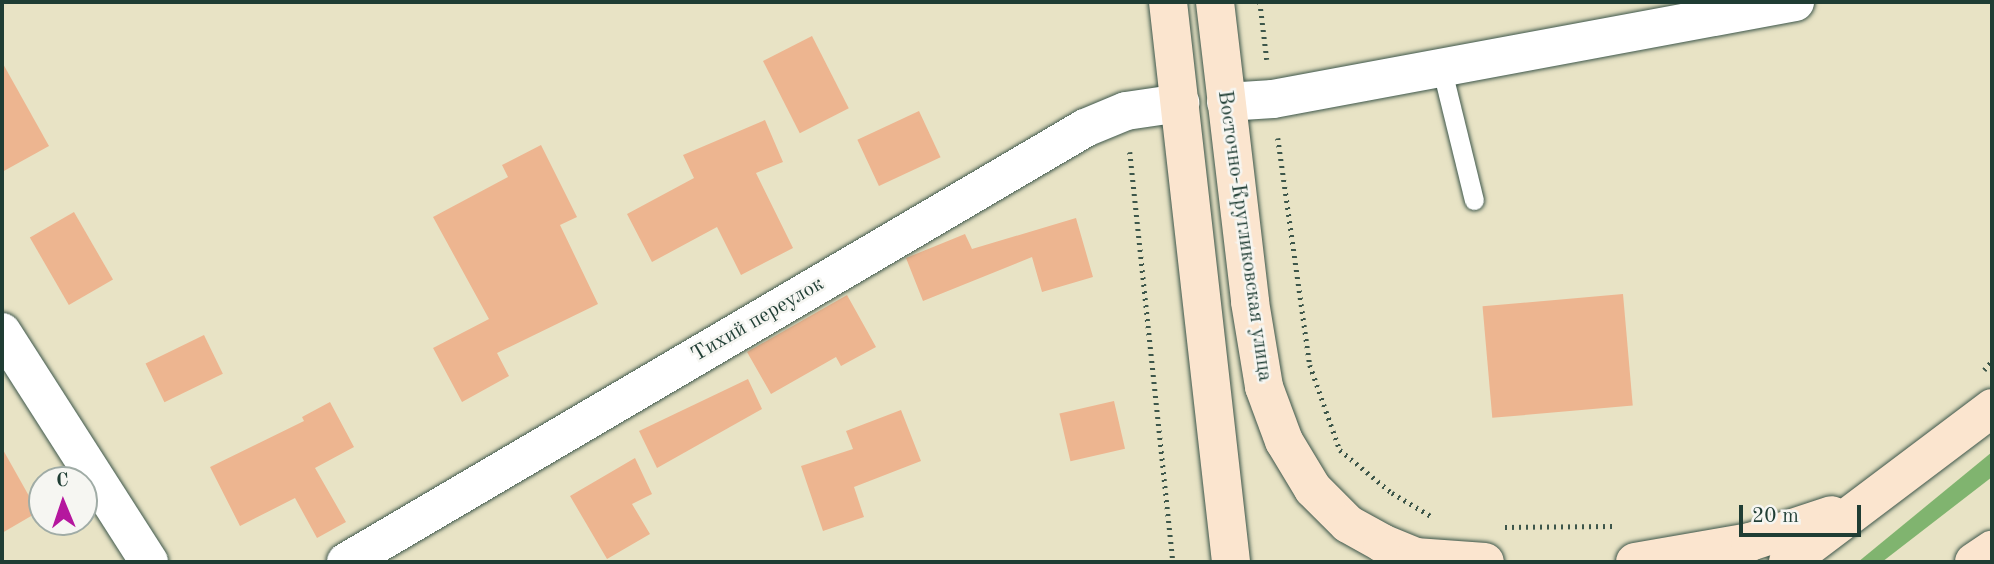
<!DOCTYPE html>
<html>
<head>
<meta charset="utf-8">
<style>
	body { margin:0 }
	#map { position:relative; width:1994px; height:564px; overflow:hidden; background:#e8e3c5; font-family:"Old Standard TT",serif }
	div>[style] { position:absolute }
	.forest>* { inset:0; background:#80b46f }
	.building>* { inset:0; background:#edb590; transform-origin:0 0 }
	.path>* { height:4.5px; margin-top:-2.25px; transform-origin:0; background:repeating-linear-gradient(90deg,#3d564a 0 2px,transparent 0 7px) }
	.roads { filter:drop-shadow(0 0 2px #3d564a) drop-shadow(0 0 2px #3d564a) }
	.lane>* { height:19px; margin:-9.5px; padding:0 9.5px; transform-origin:9.5px; border-radius:9.5px; background:#fff }
	.street>* { height:38px; margin:-19px; padding:0 19px; transform-origin:19px; border-radius:19px; background:#fff }
	.secondary>* { height:38px; margin:-19px; padding:0 19px; transform-origin:19px; border-radius:19px; background:#fbe5cf }
	span { translate:-50% -50%; white-space:nowrap; text-align:center; line-height:1.15; -webkit-text-stroke:5px #f6f6f2; paint-order:stroke }
	.street-label { font-size:21px; color:#1f3d34 }
	.frame { position:absolute; inset:0; border:4px solid #1f3d34; pointer-events:none }
	.north { position:absolute; left:28px; top:466px; width:70px; height:70px; box-sizing:border-box; background:#f6f6f2; border:2px solid #a0aca6; border-radius:50%; rotate:358deg; font-size:19px; font-weight:700; line-height:28px; text-align:center; color:#1f3d34 }
	.north::after { content:''; display:block; margin:auto; width:24px; height:32px; background:#b5179e; clip-path:polygon(50% 0,100% 100%,50% 72%,0 100%) }
	.scale { position:absolute; left:1739px; top:505px; width:122px; height:32px; box-sizing:border-box; border:4px solid #1f3d34; border-top:0; padding-left:9px; font-size:21px; line-height:24px; white-space:nowrap; color:#1f3d34; -webkit-text-stroke:5px #f6f6f2; paint-order:stroke }
</style>
</head>
<body>
<div id="map">
	<div class="forest">
		<i style="clip-path:polygon(1992px 452px,1992px 477px,1882px 562px,1858px 562px)"></i>
	</div>
	<div class="building">
		<i style="left:812px;top:36px;width:81px;height:55px;rotate:63deg"></i>
		<i style="clip-path:polygon(2px 62px,49px 146px,2px 172px)"></i>
		<i style="left:919px;top:111px;width:51px;height:68px;rotate:65deg"></i>
		<i style="clip-path:polygon(765px 120px,783px 162px,756px 173px,793px 248px,741px 275px,717px 227px,652px 262px,627px 214px,694px 178px,683px 155px)"></i>
		<i style="clip-path:polygon(541px 145px,577px 217px,560px 225px,598px 304px,497px 353px,509px 376px,462px 402px,433px 348px,489px 319px,433px 217px,508px 177px,502px 165px)"></i>
		<i style="left:74px;top:212px;width:78px;height:51px;rotate:60deg"></i>
		<i style="clip-path:polygon(1076px 218px,1093px 277px,1042px 292px,1032px 257px,923px 301px,906px 258px,965px 234px,972px 249px)"></i>
		<i style="left:1623px;top:294px;width:112px;height:141px;rotate:85deg"></i>
		<i style="clip-path:polygon(847px 295px,876px 347px,841px 366px,836px 357px,771px 394px,747px 352px)"></i>
		<i style="left:204px;top:335px;width:43px;height:65px;rotate:64deg"></i>
		<i style="clip-path:polygon(748px 379px,762px 409px,657px 468px,639px 431px)"></i>
		<i style="left:1114px;top:401px;width:49px;height:56px;rotate:77deg"></i>
		<i style="clip-path:polygon(330px 402px,354px 447px,315px 468px,346px 522px,317px 538px,295px 498px,240px 526px,210px 467px,304px 421px,302px 417px)"></i>
		<i style="clip-path:polygon(901px 410px,921px 461px,854px 487px,864px 517px,823px 531px,801px 466px,853px 449px,846px 431px)"></i>
		<i style="clip-path:polygon(2px 448px,38px 512px,2px 533px)"></i>
		<i style="clip-path:polygon(635px 458px,652px 494px,632px 504px,650px 534px,607px 559px,570px 496px)"></i>
	</div>
	<div class="path">
		<i style="left:1260px;top:2px;width:58px;rotate:83.1deg"></i>
		<i style="left:1278px;top:138px;width:229px;rotate:82deg"></i>
		<i style="left:1310px;top:365px;width:90px;rotate:70.6deg"></i>
		<i style="left:1340px;top:450px;width:67px;rotate:39.6deg"></i>
		<i style="left:1392px;top:493px;width:45px;rotate:30.5deg"></i>
		<i style="left:1130px;top:152px;width:412px;rotate:84deg"></i>
		<i style="left:1984px;top:370px;width:12px;rotate:-48deg"></i>
		<i style="left:1505px;top:527px;width:110px;rotate:-0.5deg"></i>
	</div>
	<div class="roads">
		<div class="lane">
			<i style="left:1441px;top:66px;width:138px;rotate:76.2deg"></i>
		</div>
		<div class="street">
			<i style="left:1226px;top:102px;width:47px;rotate:-3.7deg"></i>
			<i style="left:1273px;top:99px;width:531px;rotate:-10.53deg"></i>
			<i style="left:2px;top:332px;width:273px;rotate:57.4deg"></i>
			<i style="left:346px;top:562px;width:857px;rotate:-30.42deg"></i>
			<i style="left:1085px;top:128px;width:44px;rotate:-22.5deg"></i>
			<i style="left:1126px;top:111px;width:55px;rotate:-8.4deg"></i>
		</div>
		<div class="secondary">
			<i style="left:1168px;top:2px;width:564px;rotate:83.58deg"></i>
			<i style="left:1215px;top:2px;width:302px;rotate:83.3deg"></i>
			<i style="left:1250px;top:302px;width:86px;rotate:80.6deg"></i>
			<i style="left:1264px;top:387px;width:58px;rotate:69.7deg"></i>
			<i style="left:1284px;top:441px;width:56px;rotate:58.9deg"></i>
			<i style="left:1313px;top:489px;width:49px;rotate:45deg"></i>
			<i style="left:1348px;top:524px;width:39px;rotate:29deg"></i>
			<i style="left:1382px;top:543px;width:50px;rotate:22.4deg"></i>
			<i style="left:1415px;top:557px;width:70px;rotate:4.1deg"></i>
			<i style="left:1635px;top:562px;width:117px;rotate:-9.9deg"></i>
			<i style="left:1750px;top:542px;width:86px;rotate:-18.2deg"></i>
			<i style="left:1788px;top:562px;width:256px;rotate:-37deg"></i>
			<i style="left:1974px;top:562px;width:22px;rotate:-34deg"></i>
		</div>
	</div>
	<div class="street-label">
		<span style="left:1244px;top:236px;rotate:82deg">Восточно-Кругликовская улица</span>
		<span style="left:758px;top:320px;rotate:-30deg">Тихий переулок</span>
	</div>
	<div class="frame"></div>
	<div class="north">С</div>
	<div class="scale">20 m</div>
</div>
</body>
</html>
